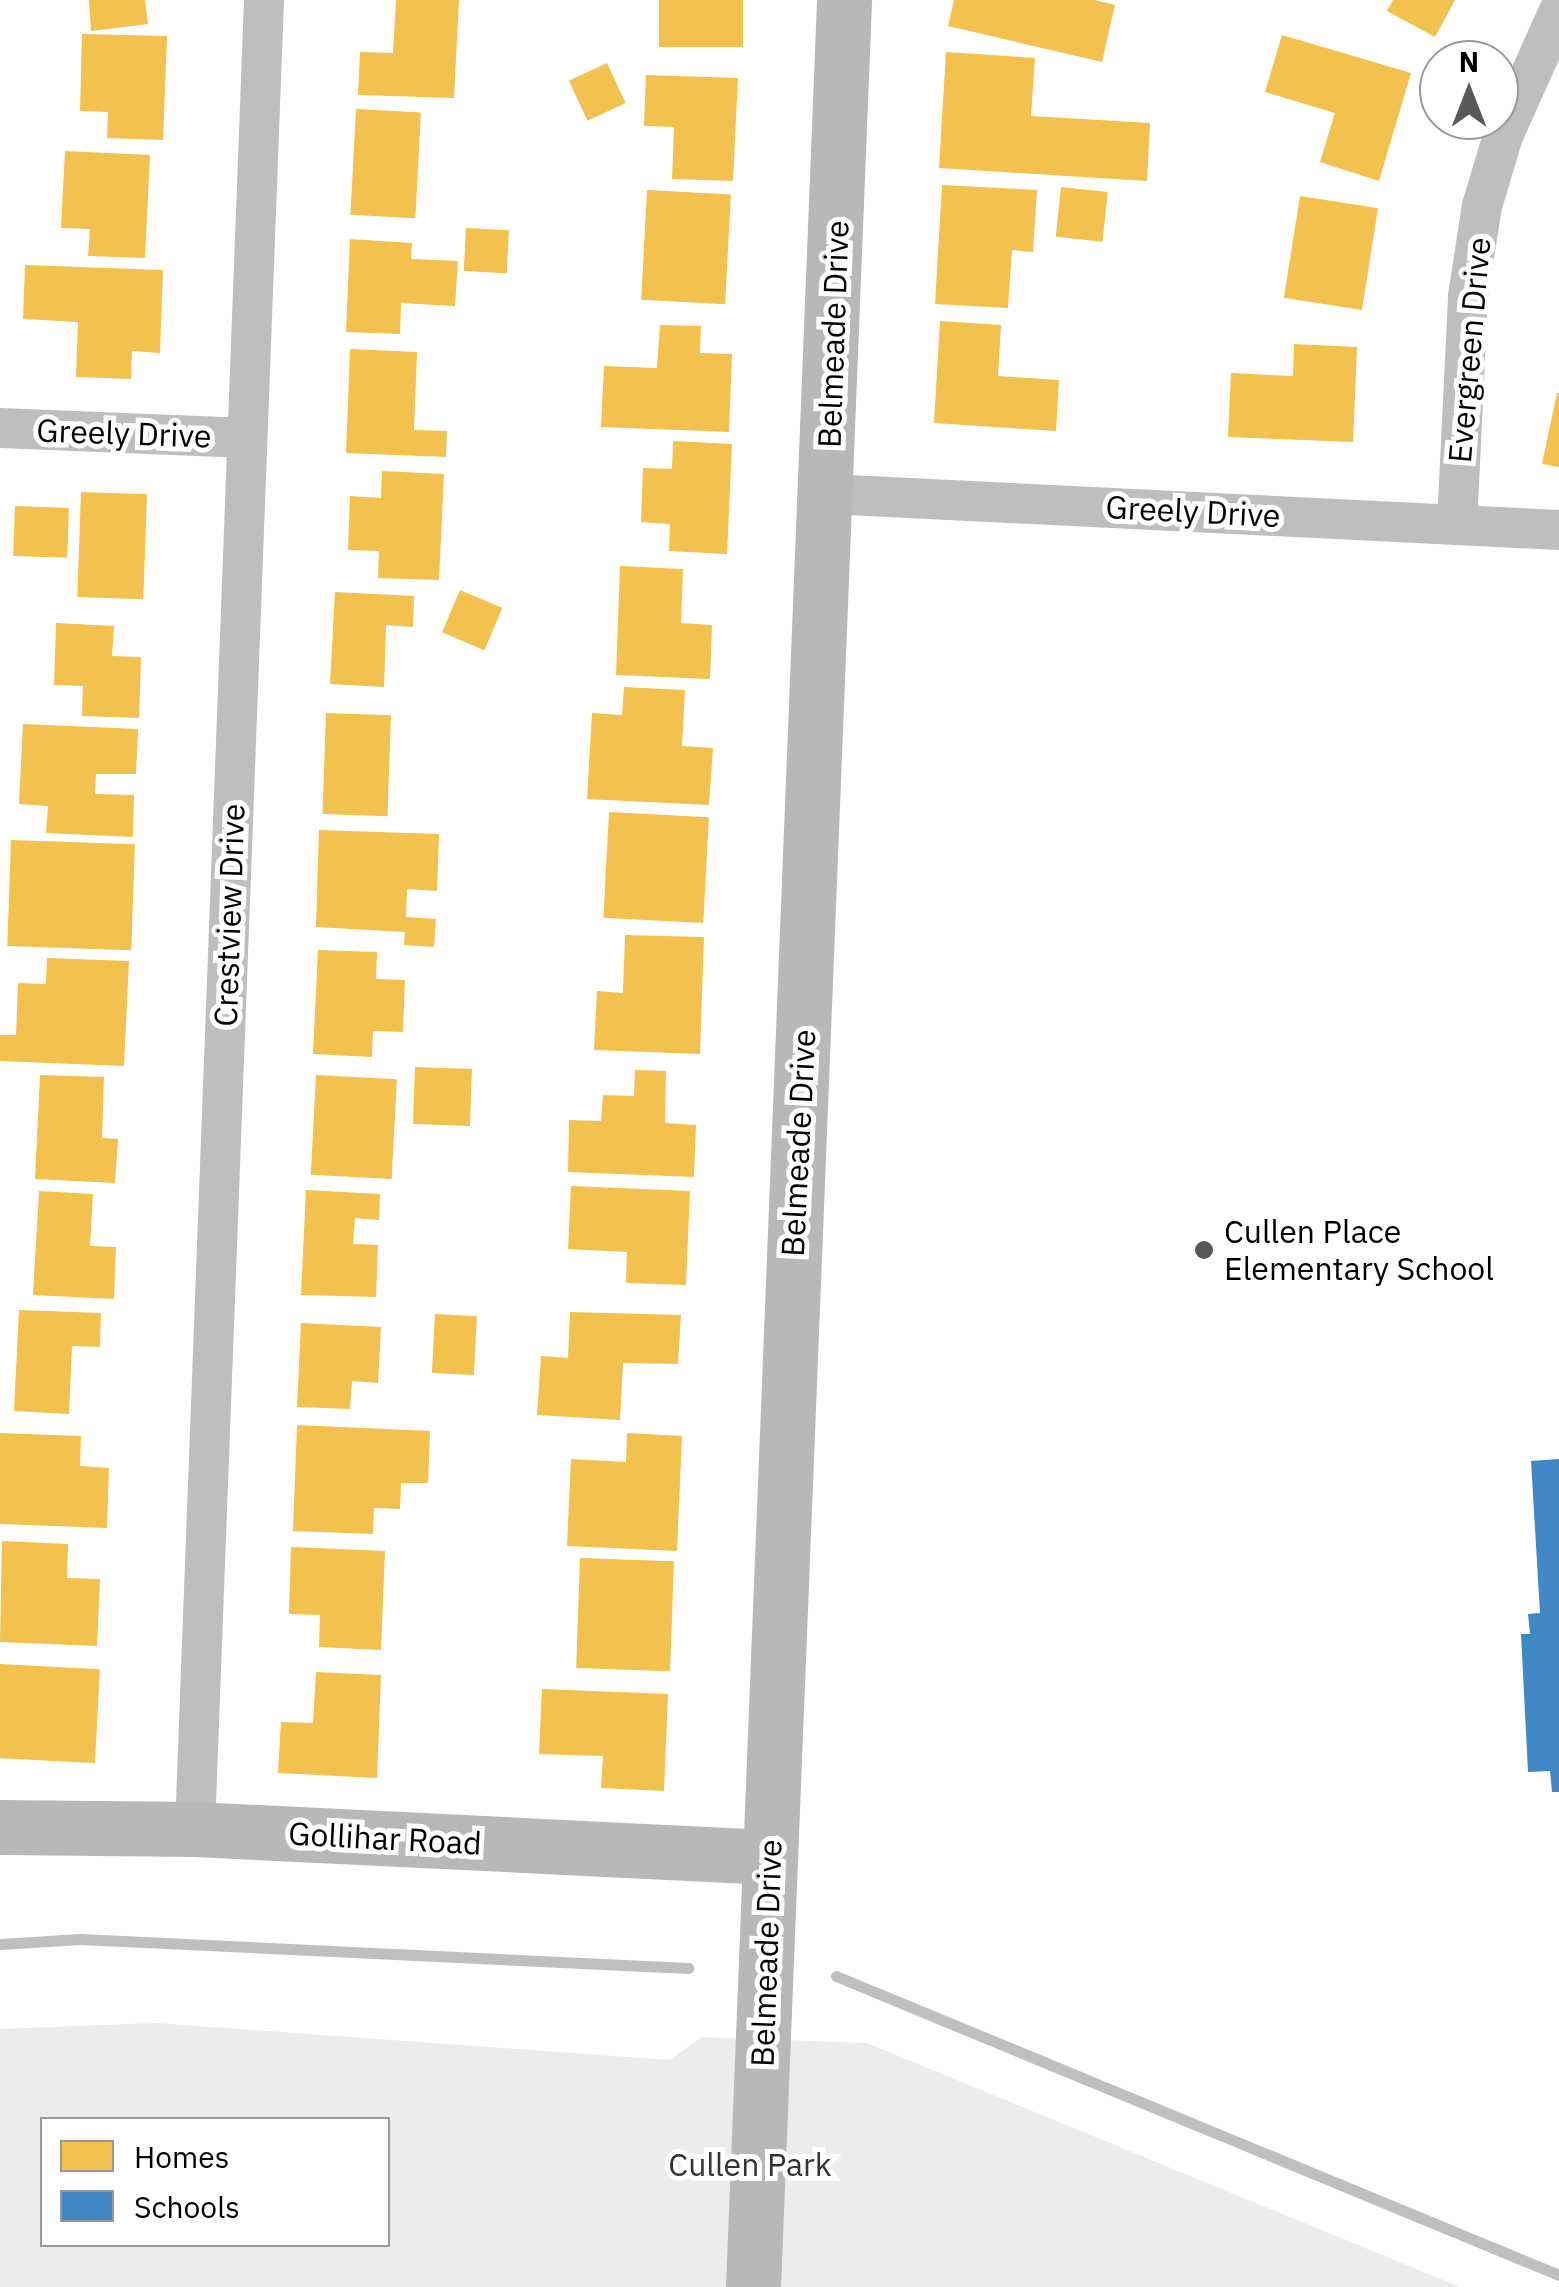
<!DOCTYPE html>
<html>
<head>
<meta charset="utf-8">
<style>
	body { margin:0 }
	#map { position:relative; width:1559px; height:2287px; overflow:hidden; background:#fff; font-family:"IBM Plex Sans",sans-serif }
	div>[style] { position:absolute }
	.green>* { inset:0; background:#ececec }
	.homes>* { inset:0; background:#f2c14e; transform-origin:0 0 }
	.schools>* { inset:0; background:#3f88c5 }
	.stream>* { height:11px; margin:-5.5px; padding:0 5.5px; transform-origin:5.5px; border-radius:5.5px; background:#bfbfbf }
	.street>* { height:40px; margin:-20px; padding:0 20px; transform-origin:20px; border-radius:20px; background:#bebebe }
	.secondary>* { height:55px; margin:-27.5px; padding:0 27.5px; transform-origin:27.5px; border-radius:27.5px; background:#b8b8b8 }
	.dots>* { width:28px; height:28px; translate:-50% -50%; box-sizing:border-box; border:5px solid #fff; border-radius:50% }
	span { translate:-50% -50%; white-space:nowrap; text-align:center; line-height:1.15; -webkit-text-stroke:10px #fff; paint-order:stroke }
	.street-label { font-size:32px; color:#000 }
	.poi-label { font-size:32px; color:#000 }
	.left { translate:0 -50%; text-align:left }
	.park-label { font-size:32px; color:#333 }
	.legend { position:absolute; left:40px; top:2117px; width:350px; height:130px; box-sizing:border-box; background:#fff; border:2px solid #999; margin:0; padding:12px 18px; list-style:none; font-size:30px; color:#000 }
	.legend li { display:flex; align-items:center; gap:20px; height:50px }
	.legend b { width:50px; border:2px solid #999 }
	.north { position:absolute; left:1419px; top:40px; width:100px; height:100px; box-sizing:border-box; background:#fff; border:2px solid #999; border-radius:50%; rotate:0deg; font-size:28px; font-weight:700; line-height:40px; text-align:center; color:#000 }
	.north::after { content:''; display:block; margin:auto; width:35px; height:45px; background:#595959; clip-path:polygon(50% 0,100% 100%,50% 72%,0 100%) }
</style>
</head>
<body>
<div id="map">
	<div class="green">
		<i style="clip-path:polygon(evenodd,155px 2023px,670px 2060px,702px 2037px,867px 2043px,1460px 2287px,0 2287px,0 2029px,155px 2023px,42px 2120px,388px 2120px,388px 2244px,42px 2244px,42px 2120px)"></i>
	</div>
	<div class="homes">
		<i style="clip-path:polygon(89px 0,145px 0,148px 24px,91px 31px)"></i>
		<i style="clip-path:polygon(396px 0,459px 0,454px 98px,358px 95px,360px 52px,393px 53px)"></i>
		<i style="left:659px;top:0;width:84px;height:47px"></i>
		<i style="clip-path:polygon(954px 0,1095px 0,1115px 5px,1102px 62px,948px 26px)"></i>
		<i style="clip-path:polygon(1393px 0,1455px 0,1435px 37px,1387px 11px)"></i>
		<i style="clip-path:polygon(82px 34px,167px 36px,163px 140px,107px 138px,108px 112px,80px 111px)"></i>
		<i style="clip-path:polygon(1282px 35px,1411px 73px,1379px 181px,1320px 162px,1335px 113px,1265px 92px)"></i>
		<i style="clip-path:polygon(946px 52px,1035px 58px,1031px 116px,1150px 123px,1147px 181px,939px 168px)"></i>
		<i style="left:607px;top:63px;width:44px;height:42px;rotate:65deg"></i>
		<i style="clip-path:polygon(646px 75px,738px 78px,733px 181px,672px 179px,674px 127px,644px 126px)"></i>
		<i style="left:356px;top:109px;width:65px;height:106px;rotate:3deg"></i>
		<i style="clip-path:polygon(65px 151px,150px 155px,145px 258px,88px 256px,90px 229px,61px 228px)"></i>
		<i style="clip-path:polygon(942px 185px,1037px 190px,1033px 252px,1012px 250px,1008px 308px,935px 304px)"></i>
		<i style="left:1061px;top:187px;width:47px;height:50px;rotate:6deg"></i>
		<i style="left:647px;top:190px;width:84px;height:110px;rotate:3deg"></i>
		<i style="left:1300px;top:196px;width:79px;height:103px;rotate:9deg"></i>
		<i style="left:466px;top:228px;width:43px;height:43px;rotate:3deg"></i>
		<i style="clip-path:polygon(350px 239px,412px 243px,411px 259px,458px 261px,455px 306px,401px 303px,400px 334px,346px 332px)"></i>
		<i style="clip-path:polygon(25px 265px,163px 270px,160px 353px,132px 351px,131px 379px,76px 377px,78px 322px,23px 319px)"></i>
		<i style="clip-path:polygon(940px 321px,1001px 325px,998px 376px,1059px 380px,1056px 431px,934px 423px)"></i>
		<i style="clip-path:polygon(660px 325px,701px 326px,700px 353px,732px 354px,729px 432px,601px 427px,604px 366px,657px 368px)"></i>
		<i style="clip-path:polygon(1294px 344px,1357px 347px,1353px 442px,1228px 437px,1231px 373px,1293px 376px)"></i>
		<i style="clip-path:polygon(350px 349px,417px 352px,414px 430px,447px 431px,446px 457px,346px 453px)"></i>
		<i style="clip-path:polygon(1557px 393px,1559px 393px,1559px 467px,1542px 464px)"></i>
		<i style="clip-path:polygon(673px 441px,732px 444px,727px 554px,669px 551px,670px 524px,641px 522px,643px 468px,672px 469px)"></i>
		<i style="clip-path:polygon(382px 471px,444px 474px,439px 580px,378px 578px,379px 551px,348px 550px,350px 496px,381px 498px)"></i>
		<i style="left:81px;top:492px;width:66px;height:105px;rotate:2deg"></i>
		<i style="left:15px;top:506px;width:54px;height:50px;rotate:2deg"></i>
		<i style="clip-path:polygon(620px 566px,683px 569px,681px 623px,712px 625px,710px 679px,616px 675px)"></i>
		<i style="left:460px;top:590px;width:46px;height:46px;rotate:23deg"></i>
		<i style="clip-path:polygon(335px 592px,414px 596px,413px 627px,386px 625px,384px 687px,330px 684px)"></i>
		<i style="clip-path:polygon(56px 623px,114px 626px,112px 656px,141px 657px,139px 718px,82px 716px,83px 686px,54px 685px)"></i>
		<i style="clip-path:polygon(624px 687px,685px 690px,682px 746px,713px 748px,709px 805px,587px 799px,592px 713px,622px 715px)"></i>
		<i style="left:326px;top:713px;width:65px;height:101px;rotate:2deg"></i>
		<i style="clip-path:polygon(23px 724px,138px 729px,136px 774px,96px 774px,95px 794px,134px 795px,133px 837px,46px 833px,48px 806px,19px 804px)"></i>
		<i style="left:609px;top:812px;width:100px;height:106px;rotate:3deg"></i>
		<i style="clip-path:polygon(319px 830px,439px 834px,437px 891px,407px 889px,406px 917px,436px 919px,434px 947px,404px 945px,405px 932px,316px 927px)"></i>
		<i style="left:11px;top:840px;width:124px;height:106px;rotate:2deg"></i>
		<i style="clip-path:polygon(625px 935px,704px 937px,700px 1054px,594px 1050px,597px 991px,623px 993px)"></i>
		<i style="clip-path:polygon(318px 950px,377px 952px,376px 979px,405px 980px,403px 1032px,373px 1031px,372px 1057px,313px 1054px)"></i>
		<i style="clip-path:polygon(47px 958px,129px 961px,124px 1066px,0 1061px,0 1035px,16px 1035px,18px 983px,46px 984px)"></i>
		<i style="left:415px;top:1067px;width:57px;height:57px;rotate:2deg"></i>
		<i style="clip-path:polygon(635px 1070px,666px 1071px,665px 1123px,696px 1125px,694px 1177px,568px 1172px,569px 1120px,601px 1121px,603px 1095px,634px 1096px)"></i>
		<i style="clip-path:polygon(40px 1075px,104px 1077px,102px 1138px,118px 1139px,115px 1183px,35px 1179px)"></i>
		<i style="left:316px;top:1075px;width:81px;height:100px;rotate:3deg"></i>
		<i style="clip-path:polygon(571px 1186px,690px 1191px,686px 1285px,626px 1283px,627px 1252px,568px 1249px)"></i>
		<i style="clip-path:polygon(306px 1190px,380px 1194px,379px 1220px,355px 1218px,353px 1244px,378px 1245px,376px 1297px,301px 1295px)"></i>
		<i style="clip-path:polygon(39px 1191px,93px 1194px,90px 1246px,116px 1247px,114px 1299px,33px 1295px)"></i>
		<i style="clip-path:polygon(19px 1310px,101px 1313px,100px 1347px,72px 1346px,69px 1414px,14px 1411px)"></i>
		<i style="clip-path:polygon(570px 1312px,681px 1315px,678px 1364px,623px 1363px,620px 1420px,537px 1415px,541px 1356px,568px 1358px)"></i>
		<i style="left:435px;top:1314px;width:42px;height:59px;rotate:3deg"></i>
		<i style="clip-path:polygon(301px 1323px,381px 1327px,378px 1383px,352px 1381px,350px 1409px,297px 1407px)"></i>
		<i style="clip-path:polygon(297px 1425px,430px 1431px,428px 1483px,401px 1483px,400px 1509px,374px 1508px,373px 1534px,293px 1531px)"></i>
		<i style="clip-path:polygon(0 1433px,81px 1436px,80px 1466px,109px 1468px,107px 1528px,0 1524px)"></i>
		<i style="clip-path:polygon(627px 1433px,682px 1436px,677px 1551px,567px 1546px,571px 1459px,626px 1462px)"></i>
		<i style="clip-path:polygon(2px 1541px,68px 1544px,67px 1578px,100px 1579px,97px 1646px,0 1642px)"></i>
		<i style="clip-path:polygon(291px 1547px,385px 1551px,381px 1650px,319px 1647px,320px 1615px,289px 1614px)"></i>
		<i style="left:580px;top:1558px;width:94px;height:110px;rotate:2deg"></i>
		<i style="left:0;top:1664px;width:100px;height:94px;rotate:3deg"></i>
		<i style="clip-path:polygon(316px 1672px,381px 1675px,377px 1778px,278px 1773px,281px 1722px,313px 1723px)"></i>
		<i style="clip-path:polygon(542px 1689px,668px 1694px,664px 1791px,601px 1788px,603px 1756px,539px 1754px)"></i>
	</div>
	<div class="schools">
		<i style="clip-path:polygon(1559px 1459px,1559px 1792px,1552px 1792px,1550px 1771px,1528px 1772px,1521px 1634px,1530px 1634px,1528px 1614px,1540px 1613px,1531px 1461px)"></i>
	</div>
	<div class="stream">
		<i style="left:0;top:1944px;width:80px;rotate:-3.6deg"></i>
		<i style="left:80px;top:1939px;width:609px;rotate:2.73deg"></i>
		<i style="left:836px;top:1976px;width:782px;rotate:22.47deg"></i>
	</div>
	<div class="street">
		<i style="left:0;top:428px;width:247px;rotate:2.3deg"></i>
		<i style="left:828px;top:494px;width:732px;rotate:2.82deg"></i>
		<i style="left:1457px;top:524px;width:228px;rotate:-87.2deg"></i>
		<i style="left:1468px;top:296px;width:91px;rotate:-81.2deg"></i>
		<i style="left:1482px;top:206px;width:73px;rotate:-73.3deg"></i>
		<i style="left:1503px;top:136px;width:137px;rotate:-65.9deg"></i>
		<i style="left:195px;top:1829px;width:1830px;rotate:-87.84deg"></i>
	</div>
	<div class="secondary">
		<i style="left:0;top:1827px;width:195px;rotate:0.6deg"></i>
		<i style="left:195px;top:1829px;width:576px;rotate:2.79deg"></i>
		<i style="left:753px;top:2287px;width:2289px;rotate:-87.72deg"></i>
	</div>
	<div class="dots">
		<i style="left:1204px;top:1250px;background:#595959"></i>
	</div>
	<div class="street-label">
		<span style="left:833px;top:334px;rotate:-88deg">Belmeade Drive</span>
		<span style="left:1469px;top:350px;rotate:-85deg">Evergreen Drive</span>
		<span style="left:124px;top:433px;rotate:2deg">Greely Drive</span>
		<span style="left:1193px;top:511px;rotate:3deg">Greely Drive</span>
		<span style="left:229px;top:915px;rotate:-88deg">Crestview Drive</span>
		<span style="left:798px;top:1143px;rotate:-87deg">Belmeade Drive</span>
		<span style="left:385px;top:1838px;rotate:3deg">Gollihar Road</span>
		<span style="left:766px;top:1953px;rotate:-88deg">Belmeade Drive</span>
	</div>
	<div class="poi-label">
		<span class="left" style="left:1224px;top:1250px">Cullen Place<br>Elementary School</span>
	</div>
	<div class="park-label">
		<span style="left:750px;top:2164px">Cullen Park</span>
	</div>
	<ul class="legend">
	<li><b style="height:28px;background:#f2c14e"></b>Homes</li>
	<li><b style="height:28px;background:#3f88c5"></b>Schools</li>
	</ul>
	<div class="north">N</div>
</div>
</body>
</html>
